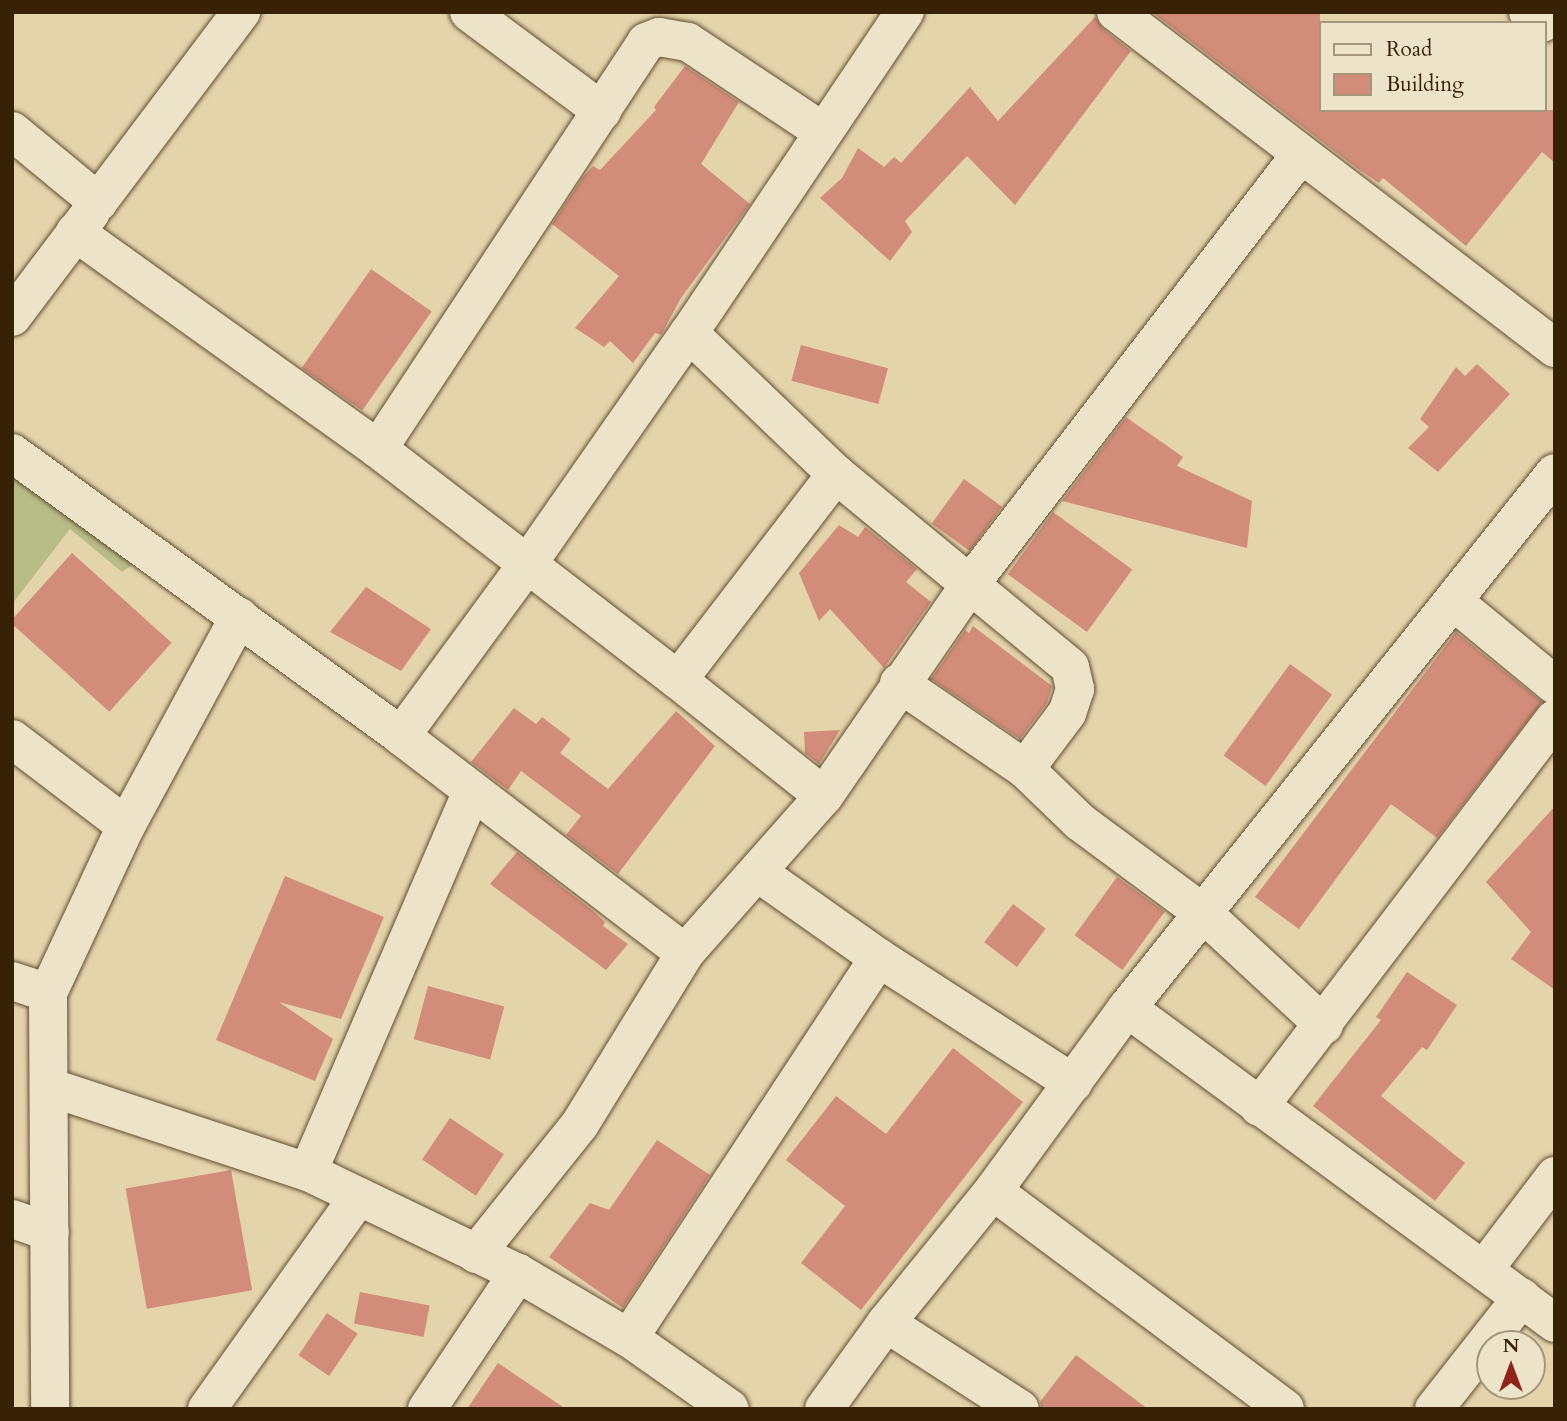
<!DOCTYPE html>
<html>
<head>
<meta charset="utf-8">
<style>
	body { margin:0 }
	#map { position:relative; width:1567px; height:1421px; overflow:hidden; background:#e4d4ac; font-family:Cardo,serif }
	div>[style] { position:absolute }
	.green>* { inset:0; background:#b8bc87 }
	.building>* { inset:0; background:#d28c7a; transform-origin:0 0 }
	.roads { filter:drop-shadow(0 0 2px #624e2f) drop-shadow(0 0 2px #624e2f) }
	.street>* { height:38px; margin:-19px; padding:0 19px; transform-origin:19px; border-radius:19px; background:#ede3c9 }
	span { translate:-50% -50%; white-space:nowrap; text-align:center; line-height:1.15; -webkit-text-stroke:6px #ede3c9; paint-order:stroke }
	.frame { position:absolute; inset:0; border:14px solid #372205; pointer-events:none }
	.legend { position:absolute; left:1319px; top:21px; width:228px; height:91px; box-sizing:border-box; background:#ede3c9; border:2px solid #a4967b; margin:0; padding:9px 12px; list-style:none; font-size:21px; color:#372205 }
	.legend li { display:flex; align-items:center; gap:14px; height:35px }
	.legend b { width:35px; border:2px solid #a4967b }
	.north { position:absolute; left:1476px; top:1330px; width:70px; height:70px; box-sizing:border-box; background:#ede3c9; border:2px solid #a4967b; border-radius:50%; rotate:0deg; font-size:19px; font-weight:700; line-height:28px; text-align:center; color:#372205 }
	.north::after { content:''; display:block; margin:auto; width:24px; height:32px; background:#8f2418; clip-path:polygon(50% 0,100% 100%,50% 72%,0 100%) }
</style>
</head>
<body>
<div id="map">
	<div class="green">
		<i style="clip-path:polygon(12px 469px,138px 561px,122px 572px,70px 529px,12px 604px)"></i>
	</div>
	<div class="building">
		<i style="clip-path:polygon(1152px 12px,1320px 12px,1320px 110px,1555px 110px,1555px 163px,1542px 152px,1466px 246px,1383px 178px,1379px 183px,1358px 169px)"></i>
		<i style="clip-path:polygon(1095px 17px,1103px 29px,1131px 51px,1015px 205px,967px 156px,905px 221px,912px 232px,890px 261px,820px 198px,842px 178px,858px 148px,884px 167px,894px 157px,901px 163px,970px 87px,998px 121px)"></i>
		<i style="clip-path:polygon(685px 66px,739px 102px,701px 164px,750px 204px,681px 298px,661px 335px,655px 333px,633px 363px,610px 341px,604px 347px,575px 328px,619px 276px,552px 224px,583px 177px,593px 166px,600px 170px,656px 110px,654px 107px)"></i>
		<i style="left:371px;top:269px;width:74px;height:121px;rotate:35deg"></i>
		<i style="left:801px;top:345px;width:90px;height:37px;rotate:15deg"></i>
		<i style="clip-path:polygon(1477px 364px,1510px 394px,1438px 472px,1408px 448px,1429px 427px,1420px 419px,1456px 367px,1465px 376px)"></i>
		<i style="clip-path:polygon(1126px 417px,1183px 457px,1177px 466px,1252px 501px,1247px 548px,1062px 501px)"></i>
		<i style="left:964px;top:479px;width:47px;height:55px;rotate:36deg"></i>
		<i style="left:1053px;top:512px;width:98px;height:77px;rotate:36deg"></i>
		<i style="clip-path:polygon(839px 525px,858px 537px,865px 527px,917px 569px,906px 582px,931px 602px,884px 668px,830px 609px,819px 621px,799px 573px)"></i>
		<i style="left:72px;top:553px;width:134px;height:93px;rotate:42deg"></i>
		<i style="clip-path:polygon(366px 587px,431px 629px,401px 671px,330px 632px)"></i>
		<i style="clip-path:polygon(973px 626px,1052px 686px,1047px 703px,1020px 739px,931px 679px,965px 630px,969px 633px)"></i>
		<i style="clip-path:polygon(1456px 632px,1542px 702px,1437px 838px,1391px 804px,1299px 929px,1255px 897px)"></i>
		<i style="left:1290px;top:664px;width:52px;height:113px;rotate:36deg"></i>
		<i style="clip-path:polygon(514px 708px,536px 724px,542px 717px,571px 739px,560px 753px,608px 789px,676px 711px,715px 746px,618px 874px,566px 835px,581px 816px,521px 771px,508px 790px,471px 762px)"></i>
		<i style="clip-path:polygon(840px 730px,819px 764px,805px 753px,804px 732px)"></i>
		<i style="clip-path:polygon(1555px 806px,1555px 990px,1511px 959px,1531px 932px,1486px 882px)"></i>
		<i style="clip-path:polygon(517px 852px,592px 910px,605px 922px,603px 926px,628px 944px,606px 970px,490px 884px)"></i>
		<i style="clip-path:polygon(285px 876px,384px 917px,341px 1019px,279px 1002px,333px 1039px,315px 1081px,216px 1040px)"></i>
		<i style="left:1117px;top:877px;width:59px;height:72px;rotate:36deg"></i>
		<i style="left:1013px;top:904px;width:41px;height:48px;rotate:37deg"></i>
		<i style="clip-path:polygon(1407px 972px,1457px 1005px,1427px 1050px,1422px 1047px,1381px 1096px,1465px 1163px,1435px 1201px,1313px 1106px,1381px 1020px,1376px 1017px)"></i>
		<i style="left:428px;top:986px;width:79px;height:55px;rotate:15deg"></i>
		<i style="clip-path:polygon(953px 1048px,1023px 1102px,861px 1310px,801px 1263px,845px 1206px,786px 1160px,836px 1096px,886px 1134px)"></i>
		<i style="left:450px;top:1118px;width:65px;height:50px;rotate:34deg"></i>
		<i style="clip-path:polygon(657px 1140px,710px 1175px,623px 1308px,549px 1257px,590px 1203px,609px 1210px)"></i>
		<i style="left:231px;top:1170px;width:122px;height:107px;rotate:80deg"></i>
		<i style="left:360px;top:1292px;width:71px;height:32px;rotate:11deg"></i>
		<i style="left:327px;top:1313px;width:37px;height:51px;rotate:34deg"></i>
		<i style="clip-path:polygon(1076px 1355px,1148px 1409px,1042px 1409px,1040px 1402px)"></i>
		<i style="clip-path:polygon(498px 1363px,566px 1409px,467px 1409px)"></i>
	</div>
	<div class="roads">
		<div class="street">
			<i style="left:469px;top:12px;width:166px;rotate:36.7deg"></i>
			<i style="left:1116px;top:12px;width:553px;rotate:37.43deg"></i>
			<i style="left:1528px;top:12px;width:18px;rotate:38deg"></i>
			<i style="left:12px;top:131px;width:112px;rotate:39.5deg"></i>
			<i style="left:98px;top:202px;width:238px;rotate:-53deg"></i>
			<i style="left:75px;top:232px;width:373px;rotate:35.6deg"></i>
			<i style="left:378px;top:449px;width:379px;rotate:37.6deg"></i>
			<i style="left:678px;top:680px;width:260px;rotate:-52.5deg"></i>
			<i style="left:12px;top:317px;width:131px;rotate:-53deg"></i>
			<i style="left:689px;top:333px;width:204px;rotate:43.8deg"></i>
			<i style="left:836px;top:474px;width:303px;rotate:39.5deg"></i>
			<i style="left:1070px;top:667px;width:23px;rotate:77deg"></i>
			<i style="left:1075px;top:689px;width:25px;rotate:108deg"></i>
			<i style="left:1067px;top:713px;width:70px;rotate:126.9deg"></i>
			<i style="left:1025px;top:769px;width:76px;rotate:43.9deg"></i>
			<i style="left:1080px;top:822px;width:153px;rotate:36.5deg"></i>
			<i style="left:1203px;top:913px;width:165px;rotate:42.8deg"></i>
			<i style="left:378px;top:449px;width:487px;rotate:-56.6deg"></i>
			<i style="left:646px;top:42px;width:14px;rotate:-21deg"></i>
			<i style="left:659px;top:37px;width:29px;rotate:10deg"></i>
			<i style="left:688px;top:42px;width:161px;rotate:33.6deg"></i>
			<i style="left:12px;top:453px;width:481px;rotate:36deg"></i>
			<i style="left:401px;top:736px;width:357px;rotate:37.4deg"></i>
			<i style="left:1453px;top:601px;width:132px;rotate:39.5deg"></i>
			<i style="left:678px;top:680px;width:186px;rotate:38.5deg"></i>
			<i style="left:899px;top:683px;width:153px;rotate:34.3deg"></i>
			<i style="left:401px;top:736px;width:216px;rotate:-53.7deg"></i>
			<i style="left:529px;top:562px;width:279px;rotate:-55.1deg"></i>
			<i style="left:689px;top:333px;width:387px;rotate:-56.1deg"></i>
			<i style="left:12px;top:739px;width:143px;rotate:37.3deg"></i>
			<i style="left:879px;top:958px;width:231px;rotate:32.8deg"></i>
			<i style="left:12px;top:981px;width:38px;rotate:18deg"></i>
			<i style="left:48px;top:993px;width:184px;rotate:-65deg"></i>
			<i style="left:126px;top:826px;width:238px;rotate:-61.6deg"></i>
			<i style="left:48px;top:993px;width:416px;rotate:89.7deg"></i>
			<i style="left:1127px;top:1008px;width:531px;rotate:36.35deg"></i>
			<i style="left:49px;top:1087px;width:273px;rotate:18.2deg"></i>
			<i style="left:308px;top:1172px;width:233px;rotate:25.7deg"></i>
			<i style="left:518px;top:1273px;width:129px;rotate:30.4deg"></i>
			<i style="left:629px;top:1338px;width:123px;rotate:35.1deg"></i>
			<i style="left:1259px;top:1107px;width:488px;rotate:-52.7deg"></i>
			<i style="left:308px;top:1172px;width:414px;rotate:-66.7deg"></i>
			<i style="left:993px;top:1191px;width:364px;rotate:36.7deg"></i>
			<i style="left:12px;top:1219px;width:40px;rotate:18.9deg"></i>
			<i style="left:476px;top:1254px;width:166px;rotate:-51.3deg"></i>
			<i style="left:580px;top:1124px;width:201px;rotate:-58.4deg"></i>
			<i style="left:685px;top:953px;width:210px;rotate:-48.5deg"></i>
			<i style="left:824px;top:796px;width:254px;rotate:-55.4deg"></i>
			<i style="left:968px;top:587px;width:546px;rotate:-52.44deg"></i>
			<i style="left:1485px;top:1268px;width:116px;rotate:-52.7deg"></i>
			<i style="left:886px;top:1323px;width:159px;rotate:32.7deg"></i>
			<i style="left:629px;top:1338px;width:455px;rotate:-56.7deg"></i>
			<i style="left:879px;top:958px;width:149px;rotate:-144.8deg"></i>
			<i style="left:207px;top:1409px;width:260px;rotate:-54.5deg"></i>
			<i style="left:427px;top:1409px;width:164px;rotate:-56.2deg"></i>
			<i style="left:824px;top:1409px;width:106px;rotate:-54.2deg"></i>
			<i style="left:886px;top:1323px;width:170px;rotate:-51deg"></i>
			<i style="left:993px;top:1191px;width:227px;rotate:-53.8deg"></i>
			<i style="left:1127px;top:1008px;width:685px;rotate:-51.34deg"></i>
			<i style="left:1434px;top:1409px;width:142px;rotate:-51.8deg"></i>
		</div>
	</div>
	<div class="frame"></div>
	<ul class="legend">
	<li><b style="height:9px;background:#ede3c9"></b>Road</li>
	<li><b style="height:19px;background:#d28c7a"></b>Building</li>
	</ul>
	<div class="north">N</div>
</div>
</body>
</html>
